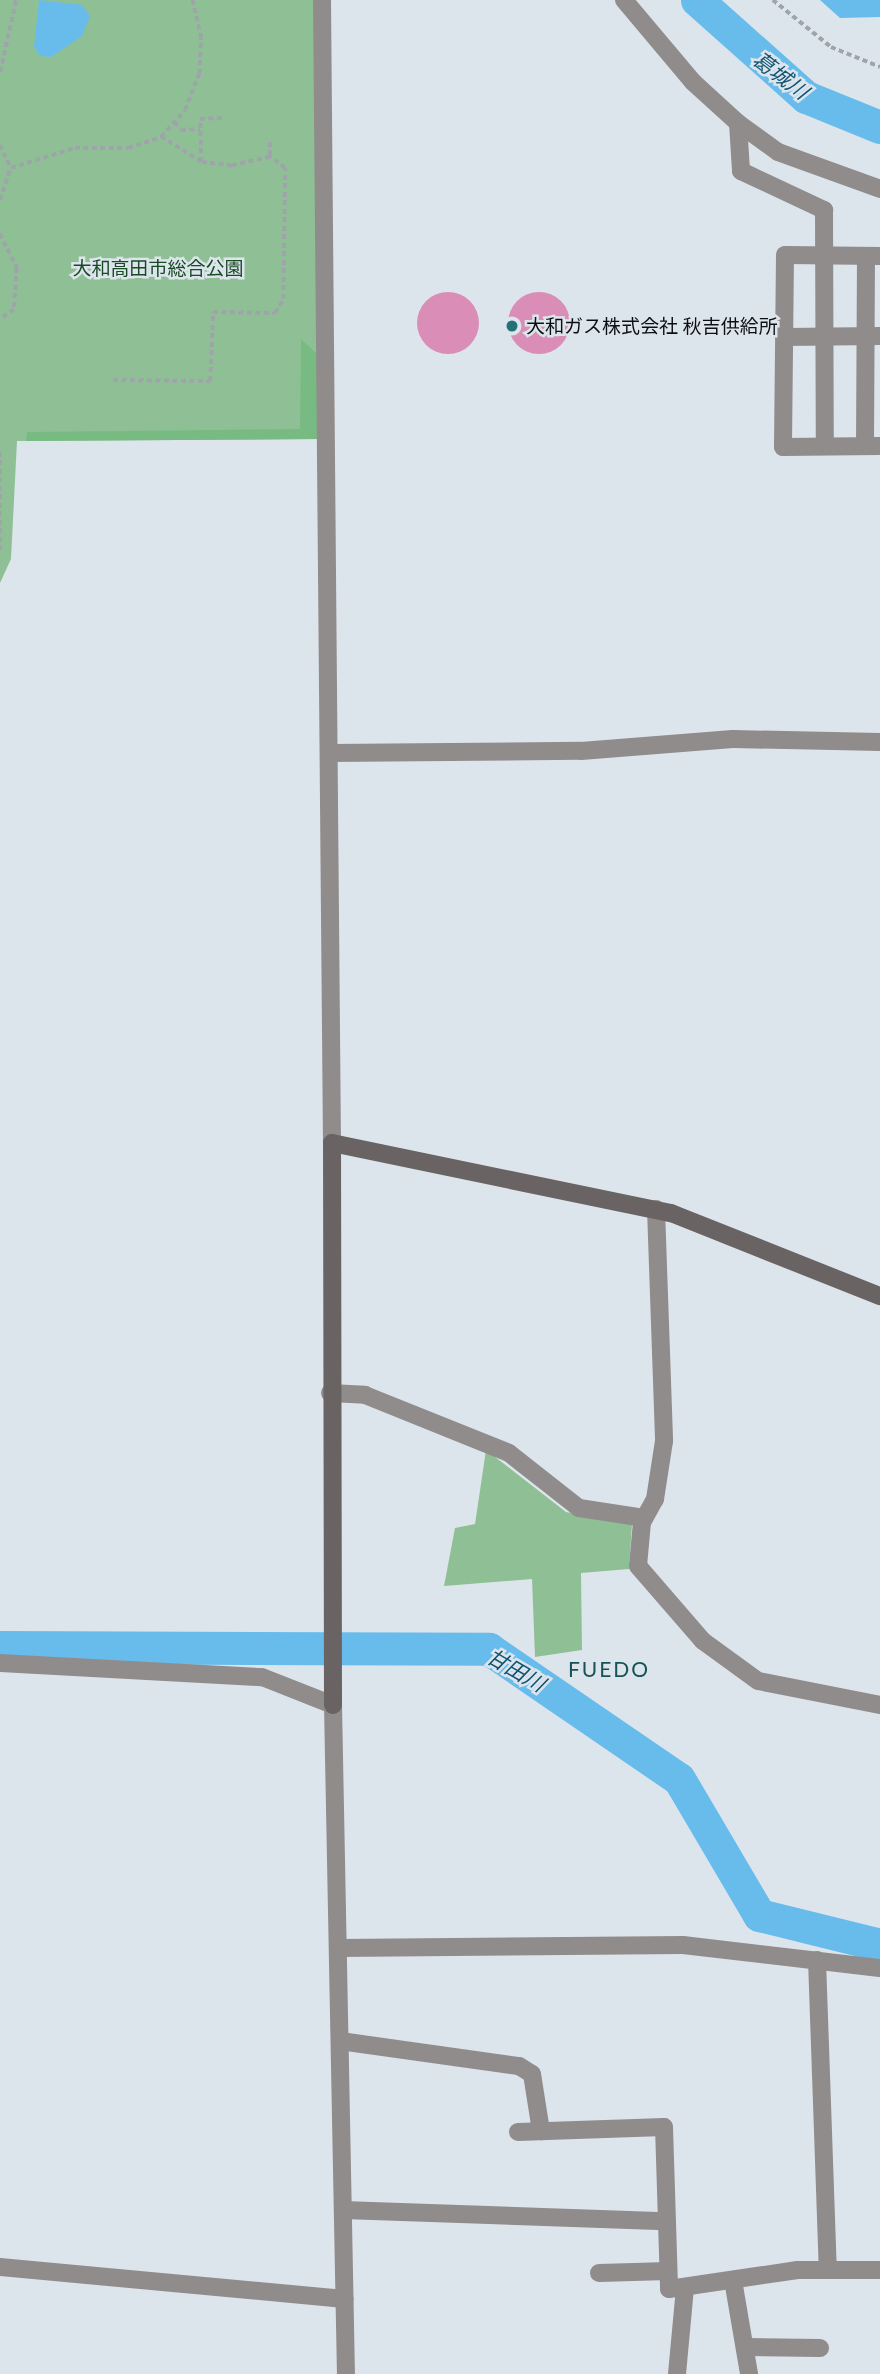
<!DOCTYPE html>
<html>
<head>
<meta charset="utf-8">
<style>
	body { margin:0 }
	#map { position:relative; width:880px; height:2374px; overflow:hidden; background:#dde5ec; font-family:Lato,"Noto Sans JP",sans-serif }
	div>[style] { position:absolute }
	.green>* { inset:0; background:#8fc095 }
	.forest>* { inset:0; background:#78bb82 }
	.water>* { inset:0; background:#68bcec }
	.river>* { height:33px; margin:-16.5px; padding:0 16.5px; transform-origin:16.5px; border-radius:16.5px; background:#68bcec }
	.building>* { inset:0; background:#da8db7 }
	.round { border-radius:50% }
	.path>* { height:3.5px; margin-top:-1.75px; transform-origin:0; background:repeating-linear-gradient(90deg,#9ea4aa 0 5px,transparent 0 8.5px) }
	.street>* { height:18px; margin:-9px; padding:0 9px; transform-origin:9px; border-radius:9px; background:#918c8c }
	.secondary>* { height:18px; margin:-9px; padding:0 9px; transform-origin:9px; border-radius:9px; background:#6a6363 }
	.dots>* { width:19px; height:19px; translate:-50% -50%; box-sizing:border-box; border:4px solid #dde5ec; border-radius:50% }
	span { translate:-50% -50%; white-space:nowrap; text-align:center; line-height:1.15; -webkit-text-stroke:5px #dde5ec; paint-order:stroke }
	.park-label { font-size:19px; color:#1a4a25 }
	.poi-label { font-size:19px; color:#0d1012 }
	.left { translate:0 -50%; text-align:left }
	.water-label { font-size:21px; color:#105373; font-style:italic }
	.neighbourhood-label { font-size:21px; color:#175356; letter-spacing:2px }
</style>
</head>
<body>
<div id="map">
	<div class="green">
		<i style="clip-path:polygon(0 0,314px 0,319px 439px,17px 441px,11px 559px,0 583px)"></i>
		<i style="clip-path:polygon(486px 1450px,566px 1512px,632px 1524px,629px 1569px,581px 1573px,582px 1650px,535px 1657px,532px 1579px,444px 1586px,455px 1528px,475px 1524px)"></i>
	</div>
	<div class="forest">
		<i style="clip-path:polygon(301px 339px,318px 355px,319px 439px,26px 441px,27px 432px,300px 429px)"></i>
	</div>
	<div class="water">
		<i style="clip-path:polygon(39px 0,82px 5px,90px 16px,82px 36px,51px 57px,40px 56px,34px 47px)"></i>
		<i style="clip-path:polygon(820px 0,880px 0,880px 17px,840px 18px)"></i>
	</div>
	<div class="river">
		<i style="left:697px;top:0;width:146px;rotate:41.7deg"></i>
		<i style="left:806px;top:97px;width:80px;rotate:22.1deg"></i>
		<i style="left:0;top:1647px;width:489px;rotate:0.2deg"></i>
		<i style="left:489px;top:1649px;width:230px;rotate:34.4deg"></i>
		<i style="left:679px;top:1779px;width:158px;rotate:59.5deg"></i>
		<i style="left:759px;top:1915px;width:125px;rotate:13.9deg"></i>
	</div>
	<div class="building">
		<i class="round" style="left:417px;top:292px;width:62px;height:62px"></i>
		<i class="round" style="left:508px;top:292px;width:62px;height:62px"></i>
	</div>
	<div class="path">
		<i style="left:773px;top:0;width:75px;rotate:39deg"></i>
		<i style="left:831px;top:47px;width:53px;rotate:22.2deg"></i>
		<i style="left:0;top:72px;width:74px;rotate:-77.5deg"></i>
		<i style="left:175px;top:122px;width:10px;rotate:53deg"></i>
		<i style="left:181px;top:130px;width:19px;rotate:-3deg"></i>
		<i style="left:270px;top:142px;width:15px;rotate:90deg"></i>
		<i style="left:0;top:145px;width:25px;rotate:64deg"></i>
		<i style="left:11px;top:168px;width:67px;rotate:-17.4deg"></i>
		<i style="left:75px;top:148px;width:53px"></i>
		<i style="left:128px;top:148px;width:35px;rotate:-18deg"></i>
		<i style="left:161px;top:137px;width:36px;rotate:-48deg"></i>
		<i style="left:185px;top:110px;width:39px;rotate:-69deg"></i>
		<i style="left:199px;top:74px;width:36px;rotate:-87deg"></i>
		<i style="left:201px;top:38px;width:39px;rotate:-103deg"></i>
		<i style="left:201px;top:162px;width:43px;rotate:-91.3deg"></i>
		<i style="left:200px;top:119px;width:22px;rotate:-3deg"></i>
		<i style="left:0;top:200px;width:33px;rotate:-72deg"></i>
		<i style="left:0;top:234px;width:38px;rotate:63deg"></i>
		<i style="left:17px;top:268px;width:42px;rotate:94.1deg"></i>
		<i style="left:14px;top:310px;width:17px;rotate:147deg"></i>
		<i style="left:113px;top:380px;width:97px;rotate:0.6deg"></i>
		<i style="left:210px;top:381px;width:69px;rotate:-87.5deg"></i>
		<i style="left:213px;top:312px;width:62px;rotate:0.9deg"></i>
		<i style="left:275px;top:313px;width:16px;rotate:-60deg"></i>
		<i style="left:283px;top:299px;width:131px;rotate:-89.1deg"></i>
		<i style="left:285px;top:168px;width:19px;rotate:-144deg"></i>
		<i style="left:270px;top:157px;width:39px;rotate:167deg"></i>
		<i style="left:232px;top:166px;width:31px;rotate:-173deg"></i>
		<i style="left:201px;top:162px;width:47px;rotate:-148deg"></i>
		<i style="left:0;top:452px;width:99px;rotate:90deg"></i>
	</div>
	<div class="street">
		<i style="left:322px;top:0;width:1143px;rotate:89.5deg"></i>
		<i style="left:624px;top:0;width:107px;rotate:49.9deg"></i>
		<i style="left:693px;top:82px;width:61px;rotate:42.3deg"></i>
		<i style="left:738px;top:123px;width:49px;rotate:35.9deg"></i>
		<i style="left:778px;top:152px;width:109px;rotate:19.9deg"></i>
		<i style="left:738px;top:123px;width:48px;rotate:86.4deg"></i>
		<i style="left:741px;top:171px;width:92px;rotate:25.2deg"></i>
		<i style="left:824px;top:210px;width:236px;rotate:89.8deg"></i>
		<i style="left:880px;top:256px;width:95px;rotate:-179.4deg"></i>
		<i style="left:785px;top:255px;width:192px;rotate:90.6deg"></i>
		<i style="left:783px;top:447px;width:97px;rotate:-0.6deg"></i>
		<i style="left:784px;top:337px;width:96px;rotate:-0.6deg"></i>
		<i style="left:865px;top:446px;width:190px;rotate:-89.7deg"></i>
		<i style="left:329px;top:753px;width:252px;rotate:-0.5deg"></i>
		<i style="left:581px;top:751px;width:152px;rotate:-4.5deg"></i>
		<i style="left:733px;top:739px;width:147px;rotate:1.2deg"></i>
		<i style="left:656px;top:1209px;width:232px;rotate:88deg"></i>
		<i style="left:664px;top:1441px;width:59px;rotate:98.8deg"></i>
		<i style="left:655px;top:1499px;width:26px;rotate:119deg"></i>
		<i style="left:642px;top:1522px;width:44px;rotate:95.2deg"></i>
		<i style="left:638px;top:1566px;width:99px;rotate:49.1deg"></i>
		<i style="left:703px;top:1641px;width:68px;rotate:36deg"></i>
		<i style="left:758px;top:1681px;width:124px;rotate:11.1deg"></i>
		<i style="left:330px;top:1393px;width:35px;rotate:3deg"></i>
		<i style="left:365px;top:1395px;width:155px;rotate:21.9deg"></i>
		<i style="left:509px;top:1453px;width:89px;rotate:38.2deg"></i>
		<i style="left:579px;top:1508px;width:66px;rotate:8.7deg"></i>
		<i style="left:0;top:1663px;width:262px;rotate:3.1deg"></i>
		<i style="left:262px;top:1677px;width:76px;rotate:21.5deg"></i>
		<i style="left:333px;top:1705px;width:669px;rotate:88.89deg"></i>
		<i style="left:338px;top:1948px;width:345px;rotate:-0.5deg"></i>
		<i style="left:683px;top:1945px;width:198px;rotate:6.7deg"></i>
		<i style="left:817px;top:1960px;width:309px;rotate:88deg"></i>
		<i style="left:340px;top:2041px;width:181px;rotate:8deg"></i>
		<i style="left:519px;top:2066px;width:15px;rotate:32deg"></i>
		<i style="left:532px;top:2074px;width:58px;rotate:81deg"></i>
		<i style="left:518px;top:2132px;width:146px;rotate:-2deg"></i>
		<i style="left:664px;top:2127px;width:162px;rotate:88.2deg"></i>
		<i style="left:669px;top:2289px;width:130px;rotate:-8.4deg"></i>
		<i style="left:798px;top:2270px;width:82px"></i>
		<i style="left:343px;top:2210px;width:322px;rotate:2deg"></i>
		<i style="left:0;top:2267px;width:346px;rotate:5.3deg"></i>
		<i style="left:599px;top:2273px;width:69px;rotate:-1.7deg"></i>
		<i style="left:733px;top:2280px;width:95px;rotate:80.3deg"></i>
		<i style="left:747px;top:2347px;width:73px;rotate:0.8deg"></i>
		<i style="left:677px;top:2374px;width:87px;rotate:-84.7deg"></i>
	</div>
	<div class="secondary">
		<i style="left:333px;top:1705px;width:562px;rotate:-90.1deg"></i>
		<i style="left:332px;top:1143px;width:346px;rotate:11.7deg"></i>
		<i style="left:671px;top:1213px;width:225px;rotate:21.7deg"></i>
	</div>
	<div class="dots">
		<i style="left:512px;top:326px;background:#257074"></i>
	</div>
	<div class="park-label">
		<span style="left:158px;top:268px">大和高田市総合公園</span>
	</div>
	<div class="poi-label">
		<span class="left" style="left:526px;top:326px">大和ガス株式会社 秋吉供給所</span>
	</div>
	<div class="water-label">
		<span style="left:781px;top:75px;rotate:37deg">葛城川</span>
		<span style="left:516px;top:1670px;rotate:30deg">甘田川</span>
	</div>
	<div class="neighbourhood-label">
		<span style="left:609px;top:1669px">FUEDO</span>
	</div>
</div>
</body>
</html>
